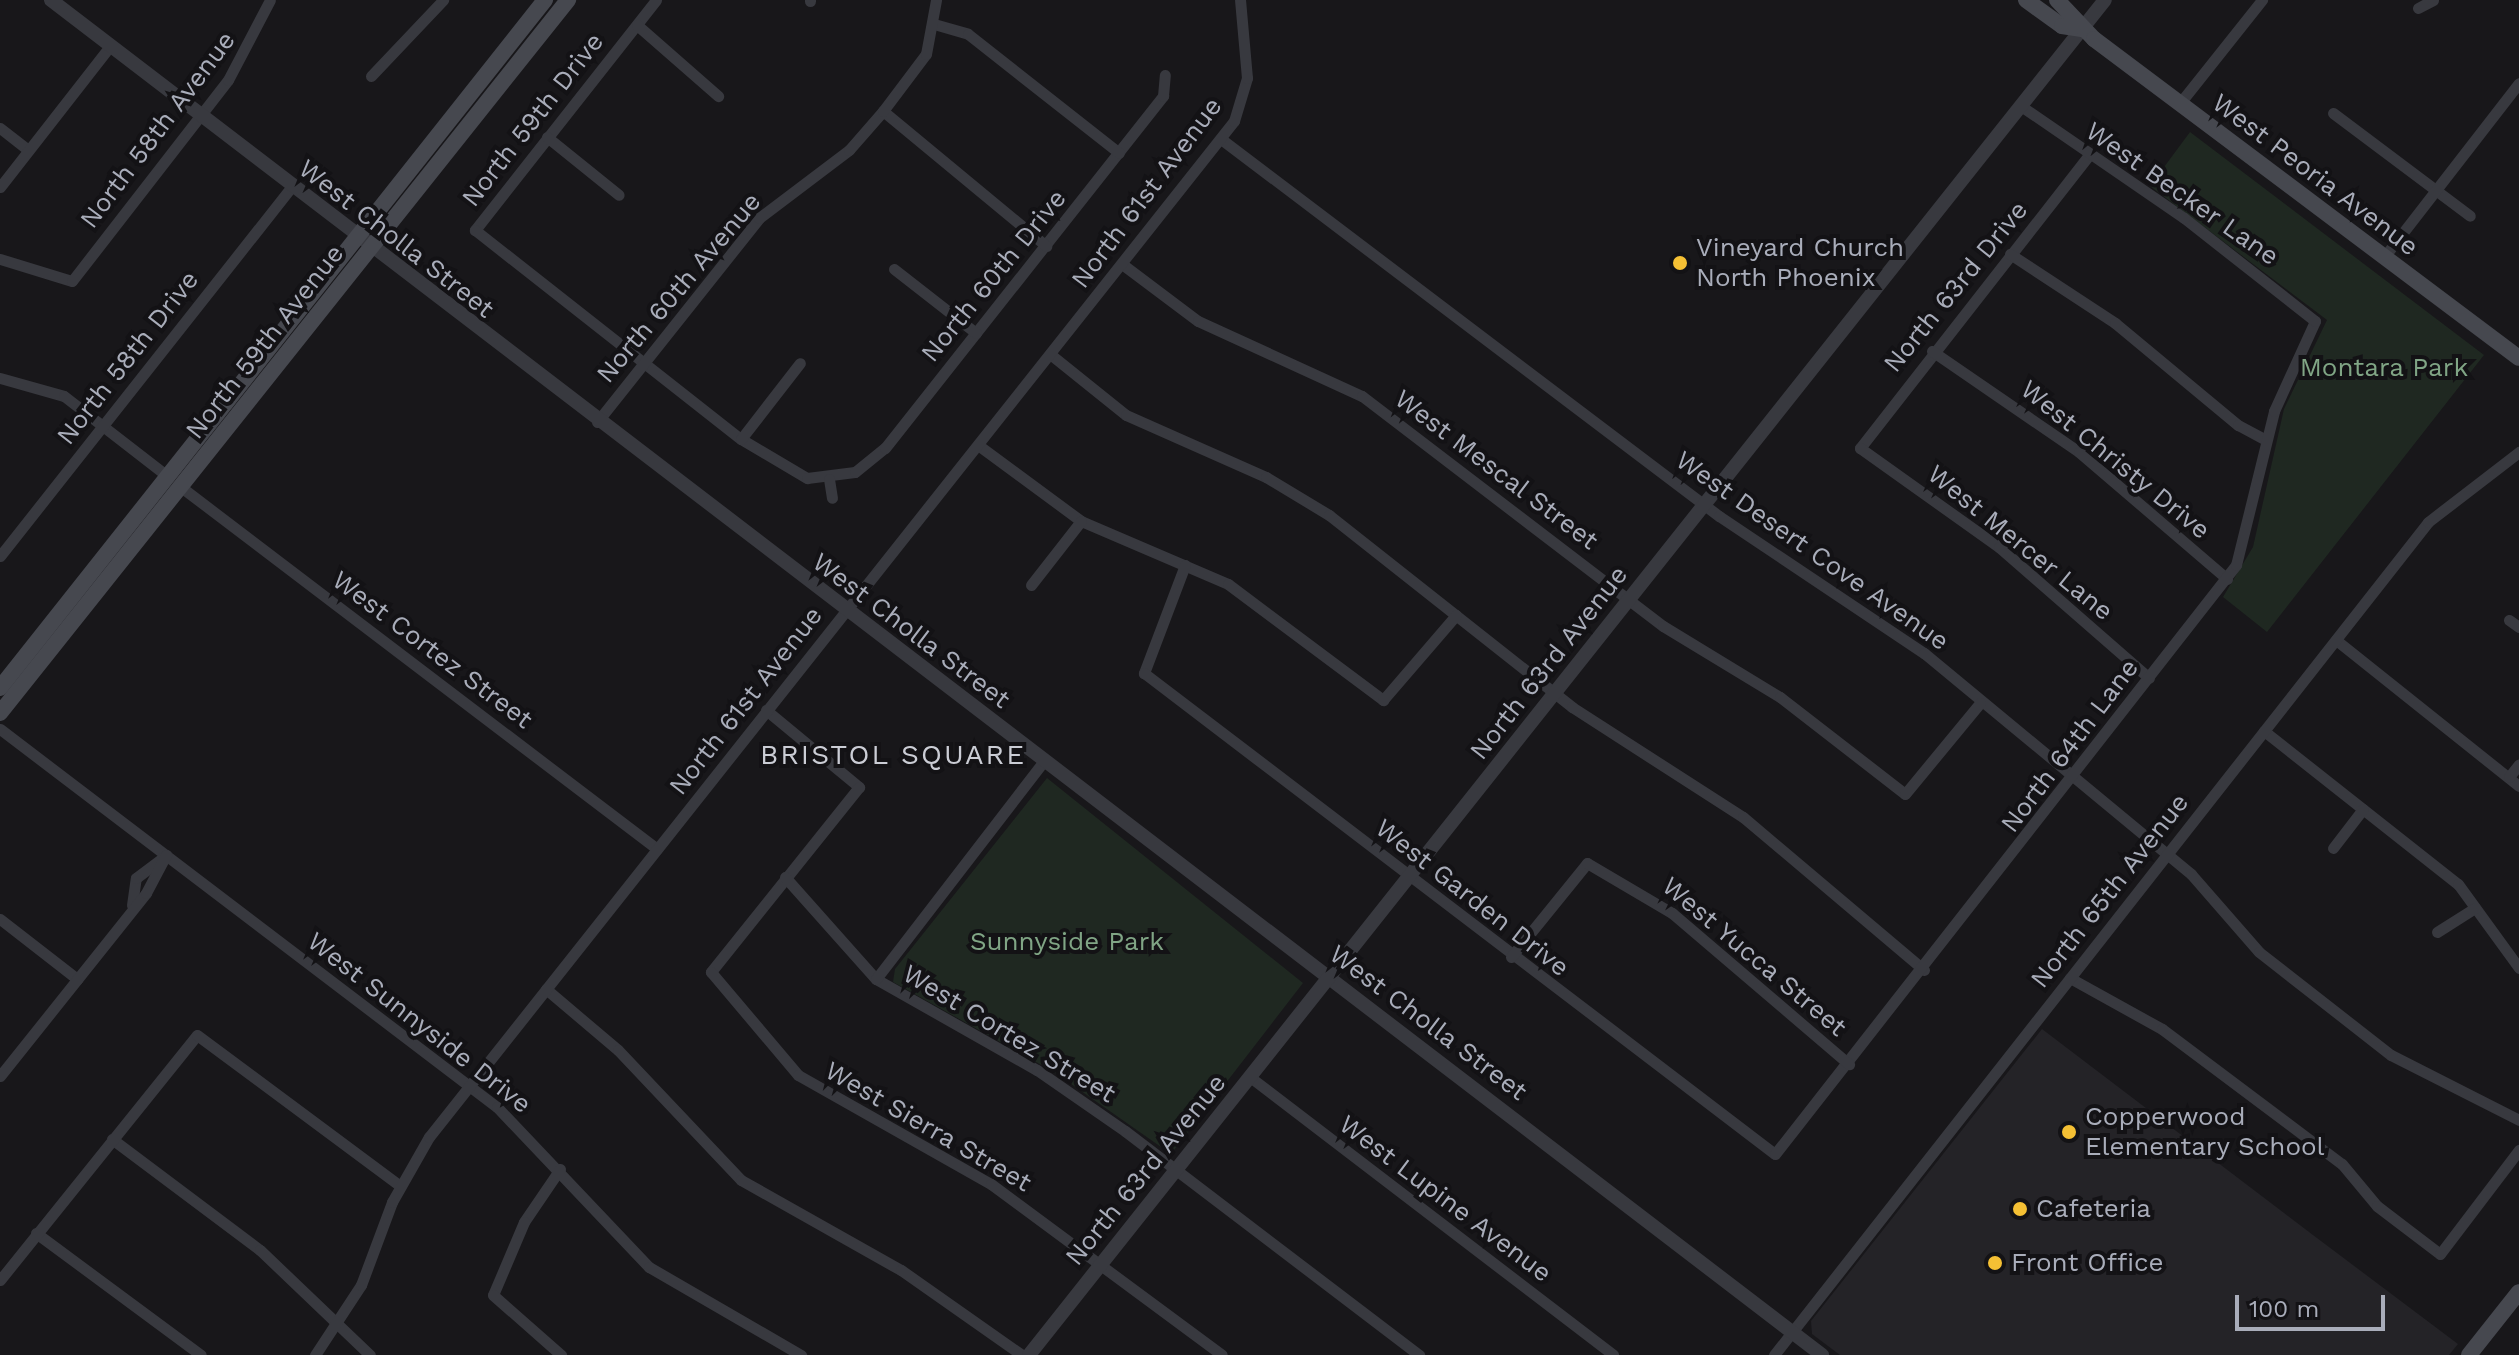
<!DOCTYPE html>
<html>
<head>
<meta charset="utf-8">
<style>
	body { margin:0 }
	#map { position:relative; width:2519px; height:1355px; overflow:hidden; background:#18171a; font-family:"Work Sans",sans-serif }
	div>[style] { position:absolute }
	.built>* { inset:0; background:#242327 }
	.green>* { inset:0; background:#1f2821 }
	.minor>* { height:11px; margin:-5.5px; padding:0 5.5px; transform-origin:5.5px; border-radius:5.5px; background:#38393f }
	.tertiary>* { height:14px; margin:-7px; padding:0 7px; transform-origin:7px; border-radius:7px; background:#38393f }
	.secondary>* { height:16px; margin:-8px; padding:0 8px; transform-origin:8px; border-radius:8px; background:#46484f }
	.dots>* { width:22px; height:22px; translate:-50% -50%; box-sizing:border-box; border:4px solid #131215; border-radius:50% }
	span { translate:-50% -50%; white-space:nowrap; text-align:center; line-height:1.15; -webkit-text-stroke:8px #131215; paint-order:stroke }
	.street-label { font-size:26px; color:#a9adba }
	.poi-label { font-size:26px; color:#a9adba }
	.left { translate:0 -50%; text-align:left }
	.park-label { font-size:26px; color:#80a585 }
	.neighbourhood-label { font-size:28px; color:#cbcdd5; letter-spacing:2px }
	.scale { position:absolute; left:2235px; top:1295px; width:150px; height:36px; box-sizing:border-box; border:4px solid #a9adba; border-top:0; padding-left:10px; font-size:24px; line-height:28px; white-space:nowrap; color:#a9adba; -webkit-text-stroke:6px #131215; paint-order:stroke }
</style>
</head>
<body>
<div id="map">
	<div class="built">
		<i style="clip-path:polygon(2042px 1029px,2313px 1235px,2458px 1344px,2449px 1355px,1840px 1355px,1812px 1334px,1811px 1321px)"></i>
	</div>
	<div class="green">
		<i style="clip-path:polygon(2190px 132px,2484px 355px,2267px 632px,2223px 597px,2253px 547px,2284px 409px,2327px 320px,2150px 186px)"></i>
		<i style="clip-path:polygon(1047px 778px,1303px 983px,1171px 1154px,1054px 1072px,893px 982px,895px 969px)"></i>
	</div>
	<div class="minor">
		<i style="left:656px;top:0;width:293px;rotate:128.2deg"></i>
		<i style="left:475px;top:230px;width:338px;rotate:38.2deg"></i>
		<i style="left:741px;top:439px;width:77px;rotate:30.6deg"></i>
		<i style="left:807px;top:478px;width:48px;rotate:-7.1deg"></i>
		<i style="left:855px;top:472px;width:38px;rotate:-39deg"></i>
		<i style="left:885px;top:448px;width:449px;rotate:-51.7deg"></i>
		<i style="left:1163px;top:96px;width:21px;rotate:-85deg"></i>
		<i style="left:810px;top:1px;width:1px;rotate:-90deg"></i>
		<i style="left:2418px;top:8px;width:17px;rotate:-28deg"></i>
		<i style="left:934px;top:24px;width:35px;rotate:16deg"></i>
		<i style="left:968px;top:34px;width:192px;rotate:38.2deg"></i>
		<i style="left:637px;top:25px;width:108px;rotate:41.2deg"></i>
		<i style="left:371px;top:76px;width:105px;rotate:-46.5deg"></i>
		<i style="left:2180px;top:103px;width:132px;rotate:-51.5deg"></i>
		<i style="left:883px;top:111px;width:212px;rotate:39.6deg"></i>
		<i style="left:2333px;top:113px;width:171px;rotate:36.9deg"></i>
		<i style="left:0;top:128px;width:36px;rotate:38deg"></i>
		<i style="left:547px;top:137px;width:92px;rotate:38.9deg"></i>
		<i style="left:1221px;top:139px;width:625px;rotate:37.13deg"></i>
		<i style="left:1719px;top:516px;width:247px;rotate:33.8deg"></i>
		<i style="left:1924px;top:653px;width:347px;rotate:39.6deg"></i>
		<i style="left:2191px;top:874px;width:103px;rotate:48.9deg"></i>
		<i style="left:2259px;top:952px;width:167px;rotate:38deg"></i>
		<i style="left:2391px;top:1055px;width:144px;rotate:26.9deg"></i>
		<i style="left:2089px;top:155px;width:372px;rotate:128deg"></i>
		<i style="left:1860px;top:448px;width:171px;rotate:35.5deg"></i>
		<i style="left:1999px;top:547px;width:199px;rotate:41.1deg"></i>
		<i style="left:0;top:187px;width:179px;rotate:-52deg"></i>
		<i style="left:2010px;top:254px;width:126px;rotate:33.3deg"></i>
		<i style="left:2115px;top:323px;width:160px;rotate:39.7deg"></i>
		<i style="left:2238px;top:425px;width:32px;rotate:28deg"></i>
		<i style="left:2384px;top:257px;width:220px;rotate:-52.2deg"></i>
		<i style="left:0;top:259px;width:75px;rotate:17deg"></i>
		<i style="left:72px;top:281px;width:254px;rotate:-52.2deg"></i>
		<i style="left:228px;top:80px;width:90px;rotate:-62.3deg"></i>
		<i style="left:1122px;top:264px;width:95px;rotate:36.9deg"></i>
		<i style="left:1198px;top:321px;width:180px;rotate:24.6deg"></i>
		<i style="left:1362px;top:396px;width:379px;rotate:37.4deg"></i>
		<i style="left:1663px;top:626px;width:137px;rotate:31.3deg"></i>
		<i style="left:1780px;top:697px;width:158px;rotate:37.8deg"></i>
		<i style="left:1905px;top:794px;width:118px;rotate:-50.5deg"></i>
		<i style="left:894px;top:269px;width:104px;rotate:38deg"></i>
		<i style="left:1932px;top:351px;width:178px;rotate:34.5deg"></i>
		<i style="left:2079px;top:452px;width:195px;rotate:40.6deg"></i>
		<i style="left:1050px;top:354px;width:97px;rotate:38.8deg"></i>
		<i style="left:1126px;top:415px;width:153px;rotate:23.9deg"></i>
		<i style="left:1266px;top:477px;width:74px;rotate:31.1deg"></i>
		<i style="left:1329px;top:515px;width:310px;rotate:38.3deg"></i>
		<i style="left:1572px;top:707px;width:203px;rotate:32.8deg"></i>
		<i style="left:1743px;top:817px;width:237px;rotate:40.2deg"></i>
		<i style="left:0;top:378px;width:66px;rotate:15.7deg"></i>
		<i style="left:64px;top:396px;width:130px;rotate:37.8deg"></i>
		<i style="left:597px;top:422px;width:260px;rotate:-51.5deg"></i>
		<i style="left:759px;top:218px;width:113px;rotate:-37.1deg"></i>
		<i style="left:849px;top:150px;width:52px;rotate:-48.9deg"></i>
		<i style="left:883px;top:111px;width:71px;rotate:-53deg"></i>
		<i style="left:926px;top:54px;width:55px;rotate:-79.5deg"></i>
		<i style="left:741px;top:439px;width:96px;rotate:-52.2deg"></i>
		<i style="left:978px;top:445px;width:128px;rotate:36.4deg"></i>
		<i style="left:1081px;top:521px;width:160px;rotate:23.2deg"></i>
		<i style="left:1228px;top:584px;width:194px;rotate:36.8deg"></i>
		<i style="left:1383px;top:700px;width:112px;rotate:-49.3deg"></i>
		<i style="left:829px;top:479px;width:19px;rotate:81deg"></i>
		<i style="left:181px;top:487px;width:598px;rotate:37.25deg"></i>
		<i style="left:0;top:556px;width:469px;rotate:-51.7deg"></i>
		<i style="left:1185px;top:565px;width:116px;rotate:110.8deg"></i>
		<i style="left:1144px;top:673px;width:793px;rotate:37.32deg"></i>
		<i style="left:1775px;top:1154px;width:748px;rotate:-51.95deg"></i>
		<i style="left:2236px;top:565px;width:159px;rotate:-76.1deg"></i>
		<i style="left:2274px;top:411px;width:99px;rotate:-65.5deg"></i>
		<i style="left:2315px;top:321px;width:167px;rotate:-141.8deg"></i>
		<i style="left:2184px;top:218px;width:198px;rotate:-145.5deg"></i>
		<i style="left:1031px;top:585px;width:81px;rotate:-52deg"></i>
		<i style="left:2509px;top:620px;width:12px;rotate:35deg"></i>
		<i style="left:2336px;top:640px;width:234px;rotate:38.6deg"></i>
		<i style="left:766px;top:710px;width:121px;rotate:39.6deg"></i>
		<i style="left:859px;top:787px;width:237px;rotate:128.7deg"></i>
		<i style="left:711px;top:972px;width:135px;rotate:49.8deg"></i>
		<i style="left:798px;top:1075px;width:222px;rotate:29.5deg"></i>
		<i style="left:991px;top:1184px;width:287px;rotate:36.5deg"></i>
		<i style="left:0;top:729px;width:624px;rotate:37.26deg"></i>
		<i style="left:497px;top:1107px;width:221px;rotate:46.5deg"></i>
		<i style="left:649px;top:1267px;width:176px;rotate:30.1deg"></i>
		<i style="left:2264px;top:731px;width:247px;rotate:38.3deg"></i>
		<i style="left:2458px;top:884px;width:104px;rotate:54deg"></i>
		<i style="left:2509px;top:777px;width:16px;rotate:-52deg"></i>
		<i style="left:2333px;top:848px;width:49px;rotate:-52.4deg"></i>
		<i style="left:785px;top:877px;width:137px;rotate:48.3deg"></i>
		<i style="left:876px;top:979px;width:185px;rotate:29.5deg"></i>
		<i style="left:1037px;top:1070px;width:107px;rotate:34.7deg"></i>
		<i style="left:1125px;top:1131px;width:370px;rotate:37.3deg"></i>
		<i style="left:132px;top:905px;width:27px;rotate:-82deg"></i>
		<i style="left:136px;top:878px;width:38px;rotate:-37deg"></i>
		<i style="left:0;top:919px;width:98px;rotate:37.9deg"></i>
		<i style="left:2437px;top:932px;width:45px;rotate:-32.3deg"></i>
		<i style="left:1511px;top:957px;width:121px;rotate:-51deg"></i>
		<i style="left:1587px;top:863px;width:99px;rotate:30.5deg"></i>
		<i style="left:1672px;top:913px;width:233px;rotate:40.5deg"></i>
		<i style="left:2070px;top:978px;width:105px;rotate:29deg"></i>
		<i style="left:2162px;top:1029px;width:225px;rotate:36.9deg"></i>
		<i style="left:2342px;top:1164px;width:55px;rotate:50.2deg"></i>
		<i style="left:2377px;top:1206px;width:79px;rotate:37.3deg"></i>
		<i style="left:2440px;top:1254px;width:131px;rotate:-52.8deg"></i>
		<i style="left:876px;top:979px;width:274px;rotate:-52.4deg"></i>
		<i style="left:546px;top:989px;width:94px;rotate:40.3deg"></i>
		<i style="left:618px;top:1050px;width:179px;rotate:46.6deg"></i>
		<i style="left:741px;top:1180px;width:184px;rotate:29.4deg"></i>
		<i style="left:901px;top:1270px;width:148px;rotate:35.1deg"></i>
		<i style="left:0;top:1076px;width:234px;rotate:-51.4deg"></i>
		<i style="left:146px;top:893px;width:43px;rotate:-62.2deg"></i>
		<i style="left:1250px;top:1077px;width:457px;rotate:37.4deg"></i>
		<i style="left:112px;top:1139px;width:185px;rotate:36.9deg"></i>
		<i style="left:260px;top:1250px;width:152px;rotate:43.7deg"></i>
		<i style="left:560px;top:1169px;width:64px;rotate:124.2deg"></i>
		<i style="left:524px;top:1222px;width:79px;rotate:113deg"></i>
		<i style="left:493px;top:1295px;width:91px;rotate:41.4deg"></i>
		<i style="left:36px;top:1233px;width:205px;rotate:36.5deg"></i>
		<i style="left:0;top:1280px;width:314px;rotate:-51.2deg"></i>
		<i style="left:197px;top:1035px;width:253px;rotate:36.6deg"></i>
		<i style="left:315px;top:1355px;width:84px;rotate:-56.7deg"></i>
		<i style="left:361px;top:1285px;width:89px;rotate:-69.5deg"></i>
		<i style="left:392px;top:1202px;width:75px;rotate:-60.4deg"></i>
		<i style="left:429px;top:1137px;width:1296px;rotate:-51.61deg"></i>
		<i style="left:1234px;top:121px;width:45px;rotate:-73.2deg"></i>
		<i style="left:1247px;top:78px;width:78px;rotate:-95.1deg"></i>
		<i style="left:1774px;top:1355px;width:1059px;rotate:-51.86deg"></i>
		<i style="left:2428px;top:522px;width:115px;rotate:-37.6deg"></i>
	</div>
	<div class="tertiary">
		<i style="left:51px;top:0;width:2230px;rotate:37.42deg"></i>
		<i style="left:1029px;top:1355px;width:1730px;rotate:-51.55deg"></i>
	</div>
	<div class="secondary">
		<i style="left:2026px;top:0;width:44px;rotate:35.8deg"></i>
		<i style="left:2062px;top:26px;width:20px;rotate:9deg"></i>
		<i style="left:2057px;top:0;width:54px;rotate:46.5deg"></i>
		<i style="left:2094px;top:39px;width:531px;rotate:36.89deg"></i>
		<i style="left:0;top:688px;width:878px;rotate:-51.62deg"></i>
		<i style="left:0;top:713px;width:912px;rotate:-51.46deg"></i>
		<i style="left:2469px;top:1355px;width:80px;rotate:-51.6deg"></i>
	</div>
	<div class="dots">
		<i style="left:1680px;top:263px;background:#f5c034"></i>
		<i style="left:2069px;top:1132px;background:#f5c034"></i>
		<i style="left:2020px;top:1209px;background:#f5c034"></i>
		<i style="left:1995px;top:1263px;background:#f5c034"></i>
	</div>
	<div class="street-label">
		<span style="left:533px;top:120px;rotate:-52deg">North 59th Drive</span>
		<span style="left:158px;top:130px;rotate:-53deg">North 58th Avenue</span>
		<span style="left:2315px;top:175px;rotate:37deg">West Peoria Avenue</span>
		<span style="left:1147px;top:193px;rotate:-53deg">North 61st Avenue</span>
		<span style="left:2182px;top:194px;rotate:35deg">West Becker Lane</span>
		<span style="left:396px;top:239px;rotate:38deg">West Cholla Street</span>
		<span style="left:994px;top:276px;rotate:-51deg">North 60th Drive</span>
		<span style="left:1956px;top:287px;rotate:-51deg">North 63rd Drive</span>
		<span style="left:679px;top:288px;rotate:-50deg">North 60th Avenue</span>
		<span style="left:265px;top:342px;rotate:-52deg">North 59th Avenue</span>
		<span style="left:128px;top:358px;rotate:-52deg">North 58th Drive</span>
		<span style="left:2115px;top:460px;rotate:39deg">West Christy Drive</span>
		<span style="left:1496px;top:470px;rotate:37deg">West Mescal Street</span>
		<span style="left:2020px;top:543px;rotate:39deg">West Mercer Lane</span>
		<span style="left:1812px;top:551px;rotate:35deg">West Desert Cove Avenue</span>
		<span style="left:911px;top:631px;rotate:37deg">West Cholla Street</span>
		<span style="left:432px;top:650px;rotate:37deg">West Cortez Street</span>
		<span style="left:1549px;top:663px;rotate:-52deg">North 63rd Avenue</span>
		<span style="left:746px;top:701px;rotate:-52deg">North 61st Avenue</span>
		<span style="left:2070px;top:746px;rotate:-53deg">North 64th Lane</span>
		<span style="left:2110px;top:891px;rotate:-52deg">North 65th Avenue</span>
		<span style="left:1472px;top:898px;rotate:38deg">West Garden Drive</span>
		<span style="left:1754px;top:957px;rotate:40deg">West Yucca Street</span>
		<span style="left:419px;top:1023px;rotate:38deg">West Sunnyside Drive</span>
		<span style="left:1428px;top:1023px;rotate:37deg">West Cholla Street</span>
		<span style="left:1009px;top:1034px;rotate:31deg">West Cortez Street</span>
		<span style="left:928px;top:1127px;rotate:30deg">West Sierra Street</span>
		<span style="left:1146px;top:1170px;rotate:-51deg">North 63rd Avenue</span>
		<span style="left:1445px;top:1199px;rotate:37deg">West Lupine Avenue</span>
	</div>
	<div class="poi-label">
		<span class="left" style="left:1696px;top:263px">Vineyard Church<br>North Phoenix</span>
		<span class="left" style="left:2085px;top:1132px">Copperwood<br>Elementary School</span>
		<span class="left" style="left:2036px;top:1209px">Cafeteria</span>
		<span class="left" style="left:2011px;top:1263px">Front Office</span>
	</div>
	<div class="park-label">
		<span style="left:2384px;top:368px">Montara Park</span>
		<span style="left:1067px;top:942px">Sunnyside Park</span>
	</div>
	<div class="neighbourhood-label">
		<span style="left:893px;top:755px">BRISTOL SQUARE</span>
	</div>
	<div class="scale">100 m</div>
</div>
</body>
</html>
